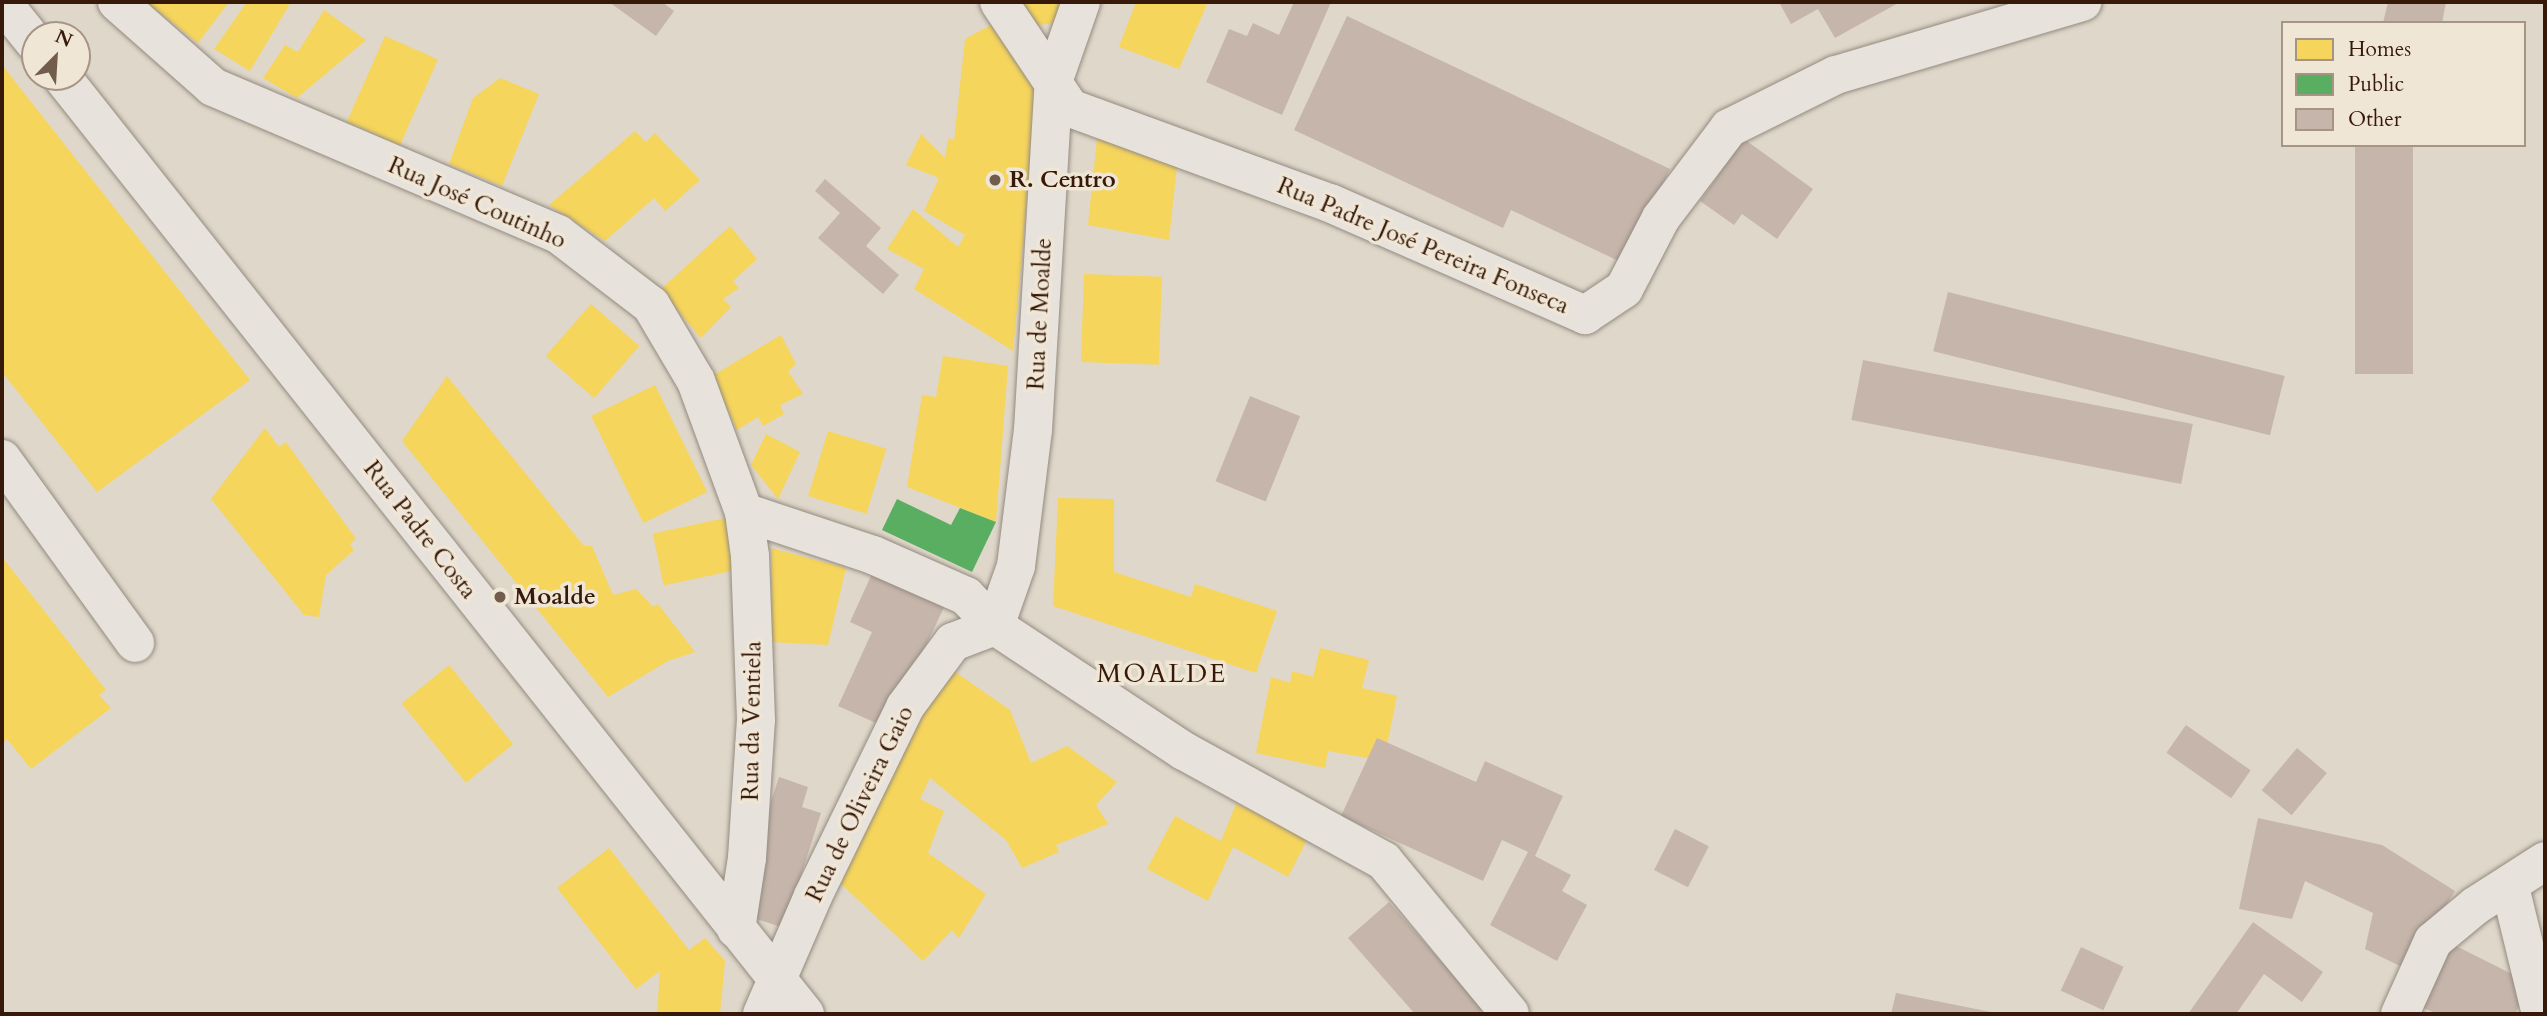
<!DOCTYPE html>
<html>
<head>
<meta charset="utf-8">
<style>
	body { margin:0 }
	#map { position:relative; width:2547px; height:1016px; overflow:hidden; background:#dfd7c9; font-family:Cardo,serif }
	div>[style] { position:absolute }
	.homes>* { inset:0; background:#f6d55c; transform-origin:0 0 }
	.public>* { inset:0; background:#5aae61 }
	.building>* { inset:0; background:#c6b5ab; transform-origin:0 0 }
	.roads { filter:drop-shadow(0 0 2px #938b80) drop-shadow(0 0 2px #938b80) }
	.minor>* { height:38px; margin:-19px; padding:0 19px; transform-origin:19px; border-radius:19px; background:#e7e2db }
	.dots>* { width:19px; height:19px; translate:-50% -50%; box-sizing:border-box; border:4px solid #f0e6d6; border-radius:50% }
	span { translate:-50% -50%; white-space:nowrap; text-align:center; line-height:1.15; -webkit-text-stroke:7px #f0e6d6; paint-order:stroke }
	.poi-label { font-size:24px; color:#371909; font-weight:700 }
	.left { translate:0 -50%; text-align:left }
	.street-label { font-size:24px; color:#371909 }
	.neighbourhood-label { font-size:26px; color:#371909; letter-spacing:2px }
	.frame { position:absolute; inset:0; border:4px solid #371909; pointer-events:none }
	.legend { position:absolute; left:2281px; top:21px; width:245px; height:126px; box-sizing:border-box; background:#f0e6d6; border:2px solid #a69484; margin:0; padding:9px 12px; list-style:none; font-size:21px; color:#371909 }
	.legend li { display:flex; align-items:center; gap:14px; height:35px }
	.legend b { width:35px; border:2px solid #a69484 }
	.north { position:absolute; left:21px; top:21px; width:70px; height:70px; box-sizing:border-box; background:#f0e6d6; border:2px solid #a69484; border-radius:50%; rotate:24deg; font-size:19px; font-weight:700; line-height:28px; text-align:center; color:#371909 }
	.north::after { content:''; display:block; margin:auto; width:24px; height:32px; background:#725c4c; clip-path:polygon(50% 0,100% 100%,50% 72%,0 100%) }
</style>
</head>
<body>
<div id="map">
	<div class="homes">
		<i style="clip-path:polygon(146px 2px,229px 2px,198px 43px)"></i>
		<i style="clip-path:polygon(247px 2px,291px 2px,250px 71px,214px 49px)"></i>
		<i style="clip-path:polygon(1014px 2px,1062px 2px,1055px 23px,1030px 26px)"></i>
		<i style="clip-path:polygon(1136px 2px,1208px 2px,1179px 69px,1119px 47px)"></i>
		<i style="clip-path:polygon(324px 10px,366px 40px,297px 98px,263px 78px,285px 45px,298px 52px)"></i>
		<i style="clip-path:polygon(991px 25px,1037px 92px,1013px 351px,914px 289px,924px 269px,887px 249px,913px 209px,958px 247px,965px 235px,924px 211px,939px 178px,906px 165px,921px 134px,945px 158px,948px 139px,954px 140px,965px 39px)"></i>
		<i style="left:385px;top:36px;width:58px;height:94px;rotate:24deg"></i>
		<i style="clip-path:polygon(2px 65px,250px 380px,97px 492px,2px 372px)"></i>
		<i style="clip-path:polygon(500px 78px,539px 94px,502px 186px,449px 164px,473px 98px)"></i>
		<i style="clip-path:polygon(1098px 130px,1178px 157px,1169px 240px,1088px 225px)"></i>
		<i style="clip-path:polygon(635px 131px,646px 142px,655px 133px,700px 180px,665px 211px,654px 198px,605px 241px,549px 205px)"></i>
		<i style="clip-path:polygon(730px 226px,757px 259px,733px 281px,739px 288px,723px 299px,731px 307px,701px 338px,660px 290px)"></i>
		<i style="left:1084px;top:274px;width:78px;height:88px;rotate:2deg"></i>
		<i style="left:591px;top:304px;width:64px;height:69px;rotate:41deg"></i>
		<i style="clip-path:polygon(781px 335px,796px 364px,788px 371px,803px 394px,780px 405px,784px 414px,763px 426px,758px 417px,737px 430px,712px 376px)"></i>
		<i style="clip-path:polygon(943px 356px,1008px 366px,996px 522px,907px 487px,922px 395px,936px 397px)"></i>
		<i style="clip-path:polygon(447px 376px,584px 546px,592px 546px,613px 595px,636px 589px,653px 607px,658px 604px,695px 652px,668px 661px,608px 697px,402px 441px)"></i>
		<i style="left:655px;top:385px;width:119px;height:71px;rotate:64deg"></i>
		<i style="clip-path:polygon(265px 428px,279px 447px,286px 442px,356px 539px,350px 544px,354px 550px,326px 575px,319px 617px,304px 615px,211px 499px)"></i>
		<i style="left:828px;top:431px;width:61px;height:68px;rotate:17deg"></i>
		<i style="clip-path:polygon(766px 434px,800px 452px,778px 499px,751px 465px)"></i>
		<i style="clip-path:polygon(1058px 498px,1114px 499px,1114px 572px,1191px 597px,1195px 584px,1277px 611px,1256px 673px,1053px 606px)"></i>
		<i style="left:726px;top:518px;width:53px;height:75px;rotate:78deg"></i>
		<i style="clip-path:polygon(771px 548px,846px 568px,828px 645px,771px 642px)"></i>
		<i style="clip-path:polygon(2px 557px,106px 690px,99px 695px,111px 708px,31px 769px,7px 739px,2px 744px)"></i>
		<i style="clip-path:polygon(1320px 648px,1369px 660px,1362px 688px,1397px 696px,1384px 761px,1328px 751px,1325px 768px,1256px 753px,1271px 677px,1290px 683px,1292px 671px,1313px 677px)"></i>
		<i style="left:449px;top:665px;width:102px;height:61px;rotate:51deg"></i>
		<i style="clip-path:polygon(951px 669px,1010px 710px,1031px 763px,1067px 746px,1117px 782px,1096px 805px,1108px 824px,1056px 845px,1059px 852px,1022px 868px,1006px 840px,930px 778px,920px 799px,944px 811px,928px 853px,986px 894px,959px 938px,952px 930px,923px 961px,839px 882px,895px 750px)"></i>
		<i style="clip-path:polygon(1236px 804px,1309px 836px,1288px 877px,1233px 847px,1208px 901px,1147px 869px,1175px 816px,1221px 841px)"></i>
		<i style="clip-path:polygon(609px 848px,689px 950px,705px 938px,725px 961px,720px 1014px,657px 1014px,660px 971px,636px 989px,557px 888px)"></i>
	</div>
	<div class="public">
		<i style="clip-path:polygon(897px 499px,951px 525px,960px 508px,996px 522px,972px 572px,882px 530px)"></i>
	</div>
	<div class="building">
		<i style="clip-path:polygon(609px 2px,662px 2px,674px 11px,656px 36px)"></i>
		<i style="clip-path:polygon(1294px 2px,1331px 2px,1282px 115px,1206px 82px,1229px 29px,1247px 36px,1253px 23px,1279px 35px)"></i>
		<i style="clip-path:polygon(1779px 2px,1900px 2px,1835px 38px,1818px 9px,1791px 24px)"></i>
		<i style="clip-path:polygon(2388px 2px,2446px 2px,2442px 23px,2383px 23px)"></i>
		<i style="clip-path:polygon(1347px 16px,1670px 169px,1625px 264px,1511px 210px,1503px 228px,1294px 130px)"></i>
		<i style="clip-path:polygon(1744px 139px,1813px 189px,1777px 239px,1742px 214px,1734px 225px,1700px 201px)"></i>
		<i style="left:2355px;top:145px;width:58px;height:229px"></i>
		<i style="clip-path:polygon(825px 179px,881px 228px,866px 246px,899px 275px,883px 294px,818px 238px,840px 213px,815px 191px)"></i>
		<i style="left:1948px;top:292px;width:347px;height:61px;rotate:14deg"></i>
		<i style="left:1863px;top:360px;width:336px;height:61px;rotate:11deg"></i>
		<i style="left:1250px;top:396px;width:54px;height:92px;rotate:22deg"></i>
		<i style="clip-path:polygon(875px 567px,947px 601px,887px 728px,838px 706px,872px 632px,850px 622px)"></i>
		<i style="left:2186px;top:725px;width:79px;height:34px;rotate:35deg"></i>
		<i style="clip-path:polygon(1377px 738px,1476px 782px,1485px 761px,1563px 796px,1535px 856px,1571px 875px,1562px 891px,1587px 905px,1557px 961px,1490px 925px,1528px 852px,1502px 840px,1483px 881px,1341px 816px)"></i>
		<i style="left:2297px;top:748px;width:39px;height:55px;rotate:40deg"></i>
		<i style="clip-path:polygon(779px 777px,808px 787px,802px 807px,821px 813px,784px 928px,735px 912px)"></i>
		<i style="clip-path:polygon(2258px 818px,2382px 845px,2455px 891px,2406px 969px,2365px 949px,2373px 913px,2305px 881px,2292px 919px,2239px 909px)"></i>
		<i style="left:1675px;top:829px;width:38px;height:46px;rotate:27deg"></i>
		<i style="clip-path:polygon(1389px 902px,1483px 1009px,1477px 1014px,1415px 1014px,1348px 938px)"></i>
		<i style="clip-path:polygon(2253px 922px,2323px 972px,2302px 1002px,2264px 974px,2236px 1014px,2188px 1014px)"></i>
		<i style="clip-path:polygon(2448px 942px,2530px 983px,2515px 1014px,2437px 1014px,2417px 1005px)"></i>
		<i style="left:2081px;top:947px;width:47px;height:48px;rotate:25deg"></i>
		<i style="clip-path:polygon(1896px 993px,1996px 1013px,1996px 1014px,1891px 1014px)"></i>
	</div>
	<div class="roads">
		<div class="minor">
			<i style="left:2px;top:2px;width:53px;rotate:51.2deg"></i>
			<i style="left:117px;top:2px;width:128px;rotate:41.5deg"></i>
			<i style="left:213px;top:87px;width:375px;rotate:23.1deg"></i>
			<i style="left:558px;top:234px;width:117px;rotate:37.4deg"></i>
			<i style="left:651px;top:305px;width:88px;rotate:59.4deg"></i>
			<i style="left:696px;top:381px;width:140px;rotate:69.9deg"></i>
			<i style="left:744px;top:512px;width:136px;rotate:18.4deg"></i>
			<i style="left:873px;top:555px;width:102px;rotate:23.8deg"></i>
			<i style="left:966px;top:596px;width:42px;rotate:46deg"></i>
			<i style="left:995px;top:626px;width:227px;rotate:33.5deg"></i>
			<i style="left:1184px;top:751px;width:228px;rotate:28.8deg"></i>
			<i style="left:1384px;top:861px;width:198px;rotate:50.5deg"></i>
			<i style="left:999px;top:2px;width:128px;rotate:56.2deg"></i>
			<i style="left:1070px;top:108px;width:277px;rotate:20.1deg"></i>
			<i style="left:1330px;top:203px;width:279px;rotate:23.7deg"></i>
			<i style="left:1585px;top:315px;width:47px;rotate:-33.7deg"></i>
			<i style="left:1624px;top:289px;width:80px;rotate:-62.5deg"></i>
			<i style="left:1661px;top:218px;width:113px;rotate:-52.9deg"></i>
			<i style="left:1729px;top:128px;width:119px;rotate:-26.4deg"></i>
			<i style="left:1836px;top:75px;width:257px;rotate:-16.5deg"></i>
			<i style="left:62px;top:77px;width:1196px;rotate:51.59deg"></i>
			<i style="left:2px;top:459px;width:227px;rotate:54.1deg"></i>
			<i style="left:995px;top:626px;width:64px;rotate:-70.7deg"></i>
			<i style="left:1016px;top:566px;width:137px;rotate:-82.9deg"></i>
			<i style="left:1033px;top:430px;width:352px;rotate:-86.6deg"></i>
			<i style="left:1054px;top:79px;width:82px;rotate:-70.7deg"></i>
			<i style="left:2510px;top:887px;width:131px;rotate:76.3deg"></i>
			<i style="left:736px;top:929px;width:72px;rotate:-81.2deg"></i>
			<i style="left:747px;top:858px;width:138px;rotate:-86.3deg"></i>
			<i style="left:756px;top:720px;width:164px;rotate:-92.1deg"></i>
			<i style="left:750px;top:556px;width:44px;rotate:-97.8deg"></i>
			<i style="left:762px;top:1014px;width:129px;rotate:-66.6deg"></i>
			<i style="left:813px;top:896px;width:210px;rotate:-64deg"></i>
			<i style="left:905px;top:707px;width:81px;rotate:-53.6deg"></i>
			<i style="left:953px;top:642px;width:45px;rotate:-20.9deg"></i>
			<i style="left:2400px;top:1014px;width:80px;rotate:-65.7deg"></i>
			<i style="left:2433px;top:941px;width:55px;rotate:-39.8deg"></i>
			<i style="left:2475px;top:906px;width:83px;rotate:-32.7deg"></i>
		</div>
	</div>
	<div class="dots">
		<i style="left:995px;top:180px;background:#725c4c"></i>
		<i style="left:500px;top:597px;background:#725c4c"></i>
	</div>
	<div class="poi-label">
		<span class="left" style="left:1009px;top:180px">R. Centro</span>
		<span class="left" style="left:514px;top:597px">Moalde</span>
	</div>
	<div class="street-label">
		<span style="left:477px;top:203px;rotate:24deg">Rua José Coutinho</span>
		<span style="left:1423px;top:246px;rotate:23deg">Rua Padre José Pereira Fonseca</span>
		<span style="left:1040px;top:314px;rotate:-87deg">Rua de Moalde</span>
		<span style="left:420px;top:530px;rotate:52deg">Rua Padre Costa</span>
		<span style="left:752px;top:721px;rotate:-89deg">Rua da Ventiela</span>
		<span style="left:860px;top:804px;rotate:-64deg">Rua de Oliveira Gaio</span>
	</div>
	<div class="neighbourhood-label">
		<span style="left:1162px;top:674px">MOALDE</span>
	</div>
	<div class="frame"></div>
	<ul class="legend">
	<li><b style="height:19px;background:#f6d55c"></b>Homes</li>
	<li><b style="height:19px;background:#5aae61"></b>Public</li>
	<li><b style="height:19px;background:#c6b5ab"></b>Other</li>
	</ul>
	<div class="north">N</div>
</div>
</body>
</html>
